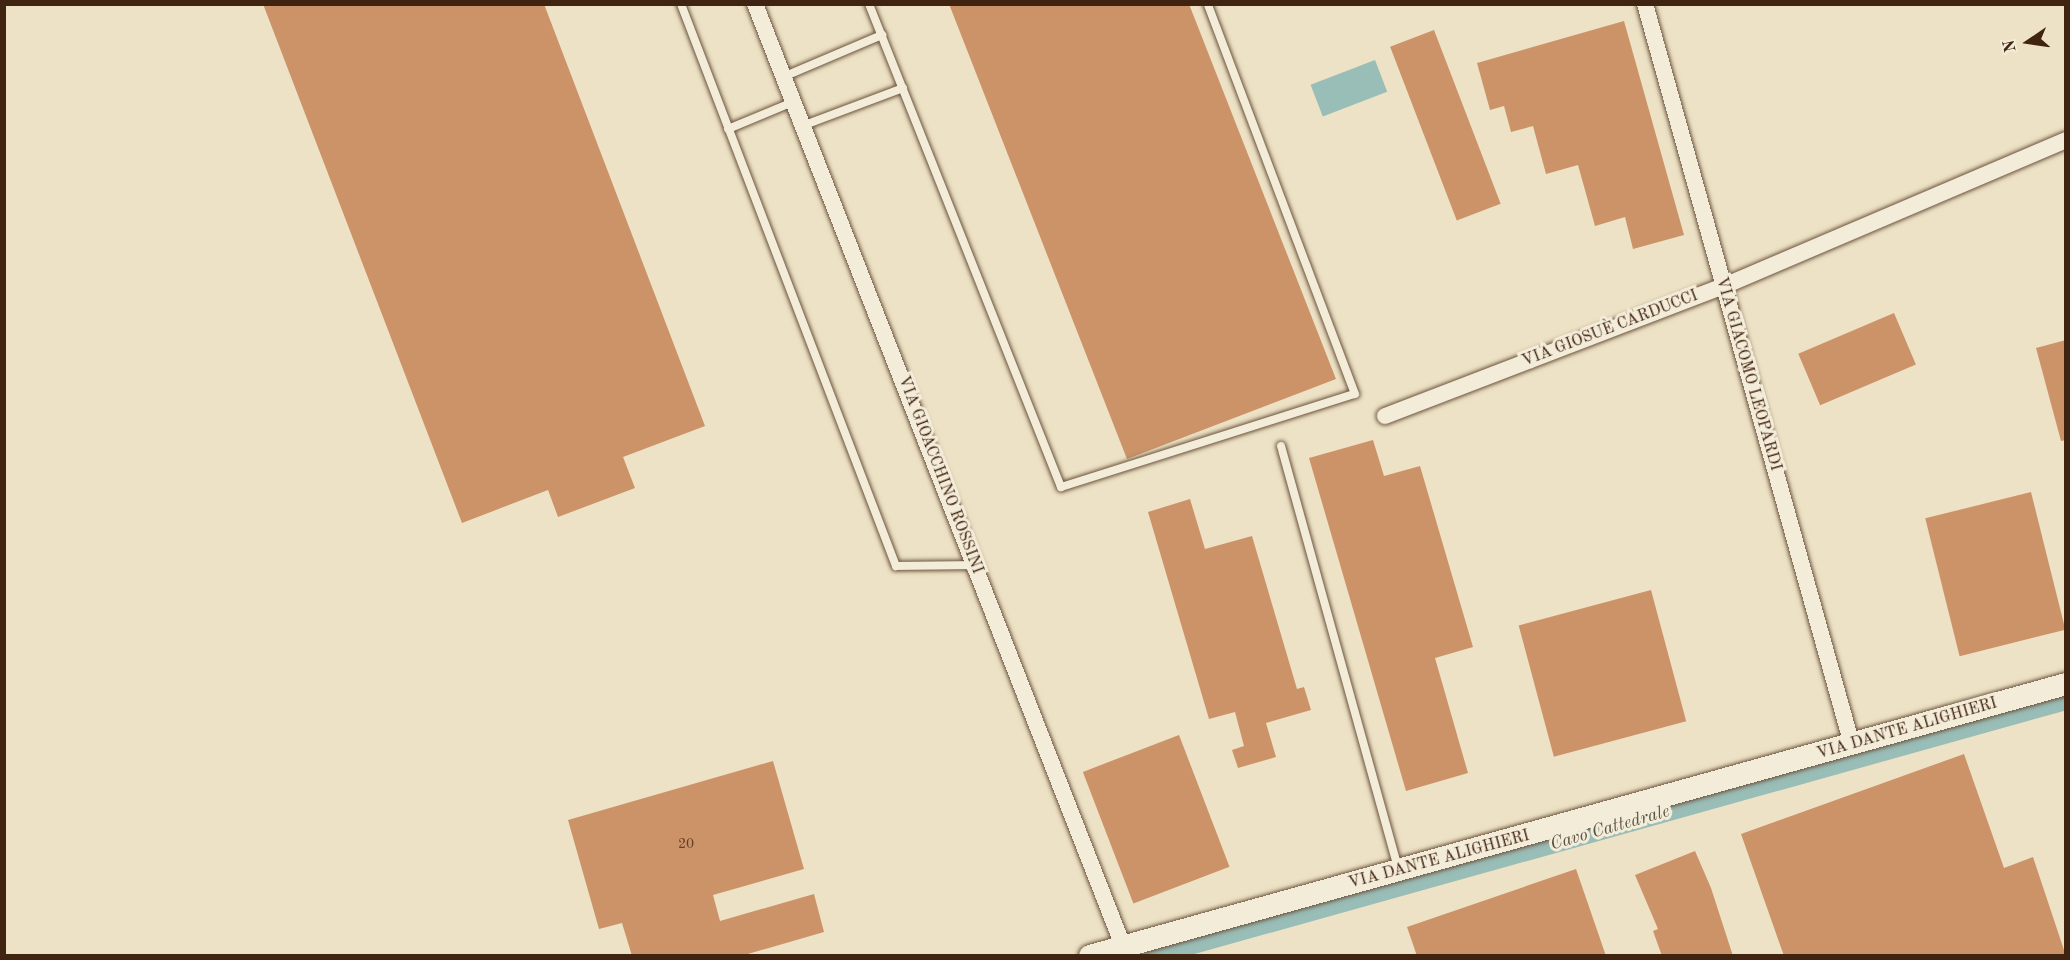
<!DOCTYPE html>
<html>
<head>
<meta charset="utf-8">
<style>
	body { margin:0 }
	#map { position:relative; width:2070px; height:960px; overflow:hidden; background:#ede2c5; font-family:"Old Standard TT",serif }
	div>[style] { position:absolute }
	.water>* { inset:0; background:#99bdb7; transform-origin:0 0 }
	.canal>* { height:18px; margin:-9px; padding:0 9px; transform-origin:9px; border-radius:9px; background:#99bdb7 }
	.building>* { inset:0; background:#cc9369; transform-origin:0 0 }
	.roads { filter:drop-shadow(0 0 2px #6c533e) drop-shadow(0 0 2px #6c533e) }
	.lane>* { height:8px; margin:-4px; padding:0 4px; transform-origin:4px; border-radius:4px; background:#f3ecd9 }
	.street>* { height:16px; margin:-8px; padding:0 8px; transform-origin:8px; border-radius:8px; background:#f3ecd9 }
	.secondary>* { height:22px; margin:-11px; padding:0 11px; transform-origin:11px; border-radius:11px; background:#f3ecd9 }
	span { translate:-50% -50%; white-space:nowrap; text-align:center; line-height:1.15; -webkit-text-stroke:6px #f3ecd9; paint-order:stroke }
	.number-label { font-size:14px; color:#643f27 }
	.number-label span { -webkit-text-stroke-width:0 }
	.street-label { font-size:16px; color:#412311 }
	.water-label { font-size:18px; color:#5b5143; font-style:italic }
	.frame { position:absolute; inset:0; border:6px solid #412311; pointer-events:none }
	.north { position:absolute; left:1998px; top:12px; width:60px; height:60px; -webkit-text-stroke:4px #f3ecd9; paint-order:stroke; rotate:257deg; font-size:16px; font-weight:700; line-height:24px; text-align:center; color:#412311 }
	.north::after { content:''; display:block; margin:auto; width:21px; height:27px; background:#412311; clip-path:polygon(50% 0,100% 100%,50% 72%,0 100%) }
</style>
</head>
<body>
<div id="map">
	<div class="water">
		<i style="left:1375px;top:60px;width:34px;height:69px;rotate:69deg"></i>
	</div>
	<div class="canal">
		<i style="left:1154px;top:956px;width:947px;rotate:-15.62deg"></i>
	</div>
	<div class="building">
		<i style="clip-path:polygon(263px 4px,544px 4px,705px 426px,623px 457px,635px 488px,558px 517px,548px 490px,462px 523px)"></i>
		<i style="clip-path:polygon(949px 4px,1189px 4px,1336px 379px,1127px 459px)"></i>
		<i style="clip-path:polygon(1624px 21px,1684px 235px,1633px 249px,1625px 217px,1595px 226px,1578px 165px,1546px 174px,1533px 126px,1511px 132px,1504px 106px,1490px 110px,1477px 63px)"></i>
		<i style="left:1434px;top:30px;width:186px;height:47px;rotate:69deg"></i>
		<i style="left:1894px;top:313px;width:56px;height:104px;rotate:67deg"></i>
		<i style="clip-path:polygon(2066px 340px,2066px 440px,2061px 441px,2036px 348px)"></i>
		<i style="clip-path:polygon(1373px 440px,1384px 476px,1420px 466px,1473px 647px,1435px 658px,1468px 773px,1406px 791px,1309px 458px)"></i>
		<i style="left:2031px;top:492px;width:142px;height:109px;rotate:76deg"></i>
		<i style="clip-path:polygon(1190px 499px,1205px 549px,1252px 536px,1297px 689px,1304px 687px,1311px 710px,1266px 723px,1276px 757px,1238px 768px,1232px 750px,1244px 746px,1235px 712px,1209px 719px,1148px 512px)"></i>
		<i style="left:1651px;top:590px;width:136px;height:137px;rotate:75deg"></i>
		<i style="left:1179px;top:735px;width:141px;height:103px;rotate:69deg"></i>
		<i style="clip-path:polygon(1964px 754px,2004px 868px,2033px 857px,2066px 956px,1784px 956px,1741px 834px)"></i>
		<i style="clip-path:polygon(773px 761px,804px 869px,713px 895px,720px 921px,814px 894px,824px 932px,741px 956px,632px 956px,622px 923px,599px 929px,568px 820px)"></i>
		<i style="clip-path:polygon(1695px 851px,1711px 888px,1733px 956px,1662px 956px,1653px 931px,1658px 929px,1635px 875px)"></i>
		<i style="clip-path:polygon(1576px 869px,1606px 956px,1417px 956px,1407px 927px)"></i>
	</div>
	<div class="roads">
		<div class="lane">
			<i style="left:681px;top:4px;width:602px;rotate:69.07deg"></i>
			<i style="left:896px;top:566px;width:79px;rotate:-0.7deg"></i>
			<i style="left:869px;top:4px;width:520px;rotate:68.32deg"></i>
			<i style="left:1061px;top:487px;width:308px;rotate:-17.6deg"></i>
			<i style="left:1355px;top:394px;width:417px;rotate:-110.7deg"></i>
			<i style="left:783px;top:77px;width:108px;rotate:-23deg"></i>
			<i style="left:802px;top:126px;width:108px;rotate:-20.6deg"></i>
			<i style="left:728px;top:129px;width:70px;rotate:-22.6deg"></i>
			<i style="left:1281px;top:446px;width:438px;rotate:74.5deg"></i>
		</div>
		<div class="street">
			<i style="left:755px;top:4px;width:1022px;rotate:68.66deg"></i>
			<i style="left:1645px;top:4px;width:769px;rotate:74.39deg"></i>
			<i style="left:1385px;top:416px;width:363px;rotate:-21deg"></i>
			<i style="left:1724px;top:286px;width:372px;rotate:-23.1deg"></i>
		</div>
		<div class="secondary">
			<i style="left:1090px;top:956px;width:1013px;rotate:-15.57deg"></i>
		</div>
	</div>
	<div class="number-label">
		<span style="left:686px;top:844px">20</span>
	</div>
	<div class="street-label">
		<span style="left:1610px;top:329px;rotate:-21deg">VIA GIOSUÈ CARDUCCI</span>
		<span style="left:1748px;top:374px;rotate:74deg">VIA GIACOMO LEOPARDI</span>
		<span style="left:940px;top:475px;rotate:69deg">VIA GIOACCHINO ROSSINI</span>
		<span style="left:1907px;top:729px;rotate:-16deg">VIA DANTE ALIGHIERI</span>
		<span style="left:1439px;top:860px;rotate:-15deg">VIA DANTE ALIGHIERI</span>
	</div>
	<div class="water-label">
		<span style="left:1610px;top:828px;rotate:-16deg">Cavo Cattedrale</span>
	</div>
	<div class="frame"></div>
	<div class="north">N</div>
</div>
</body>
</html>
